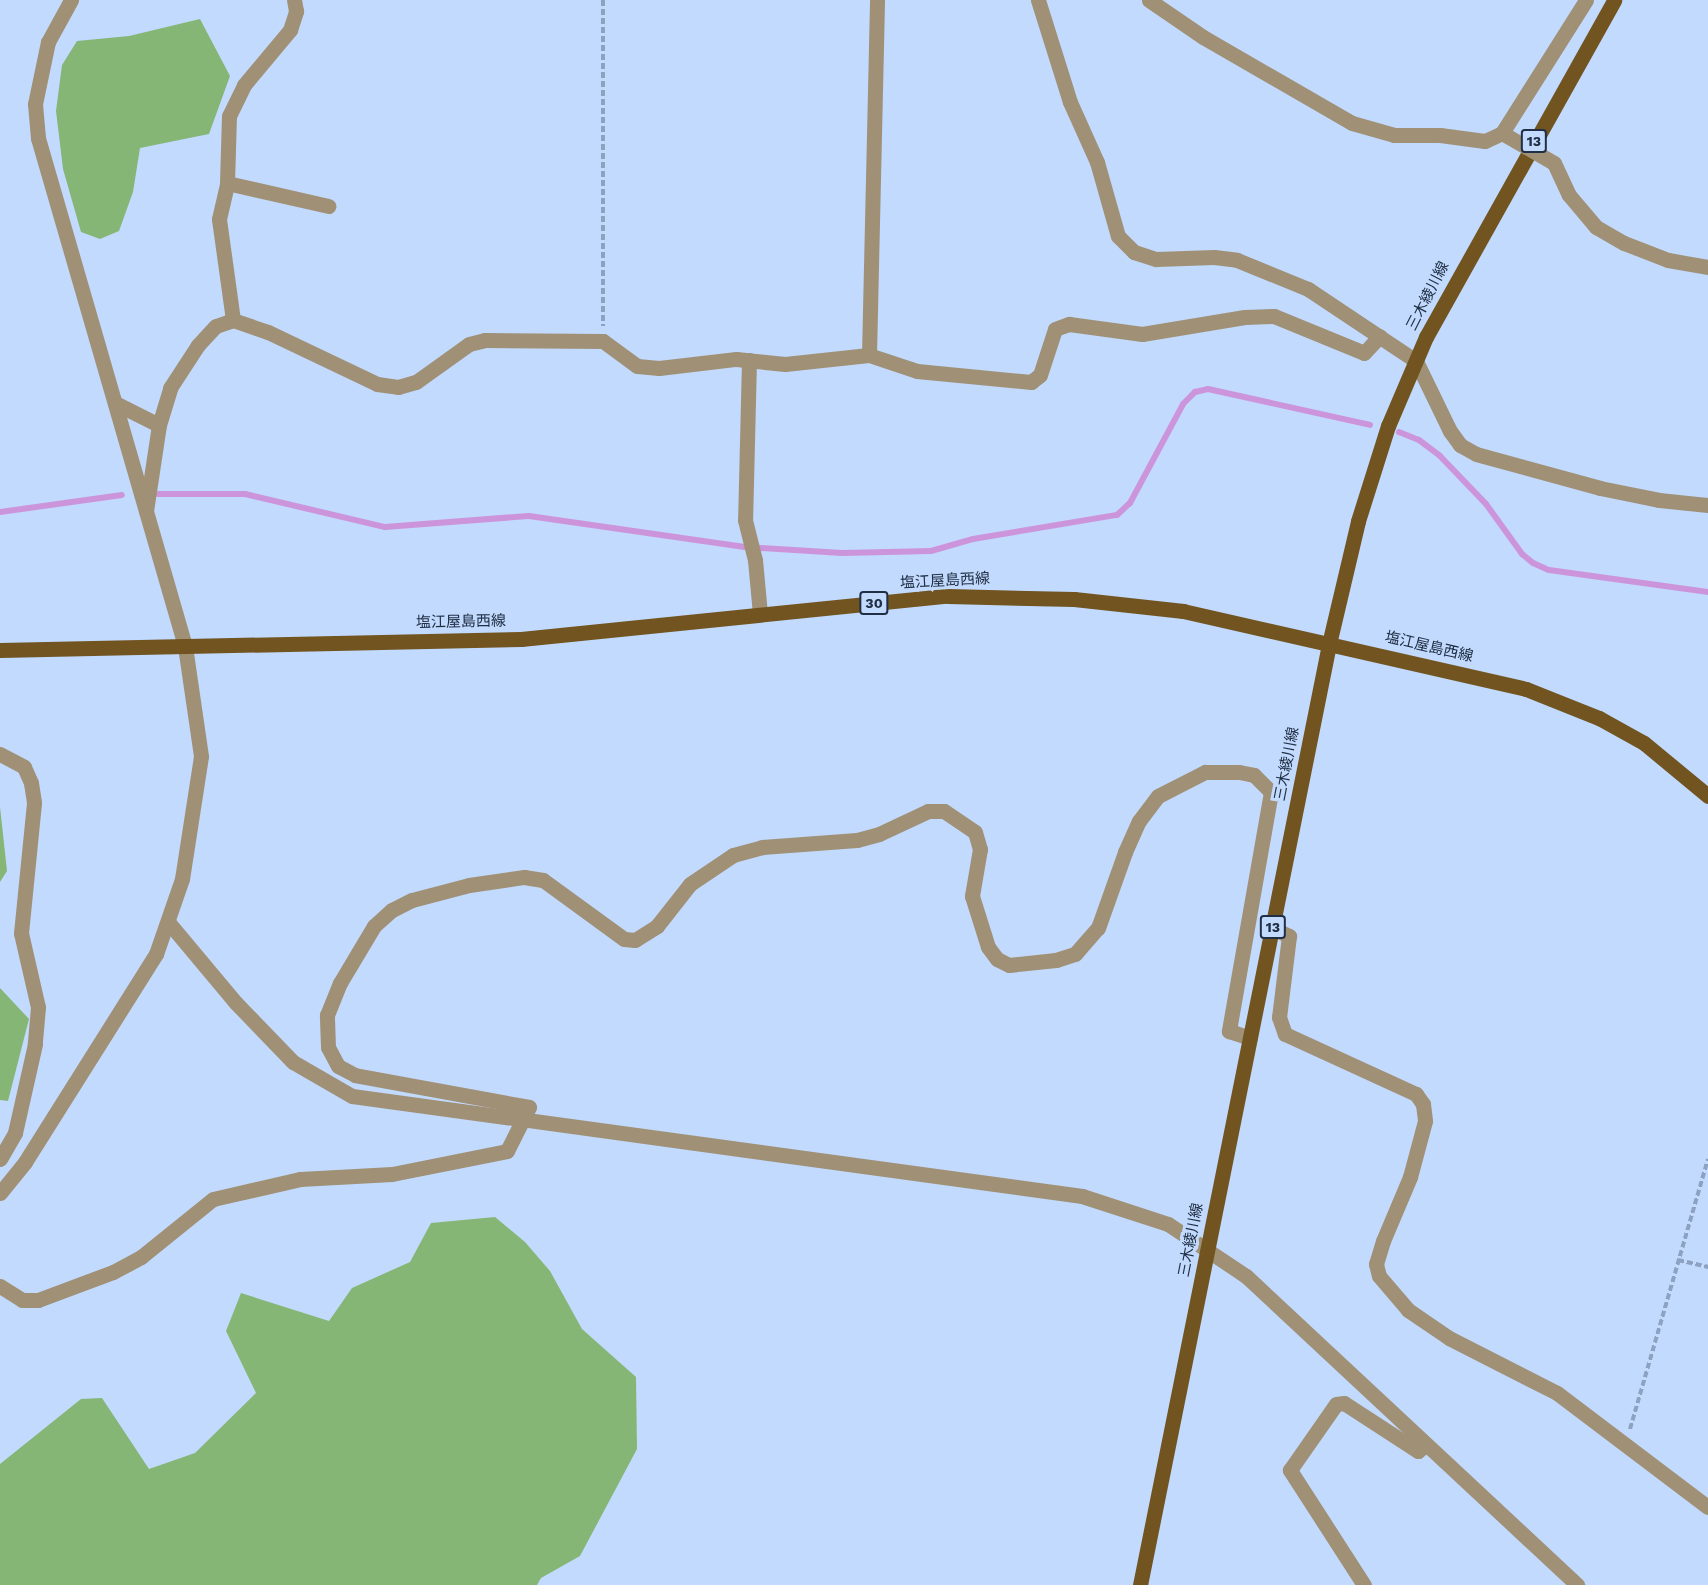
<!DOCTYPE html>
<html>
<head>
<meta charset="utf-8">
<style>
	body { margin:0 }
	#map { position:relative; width:1708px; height:1585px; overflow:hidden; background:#c2dafd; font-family:"Work Sans","Noto Sans JP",sans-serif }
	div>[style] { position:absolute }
	.green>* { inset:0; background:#85b676 }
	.stream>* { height:6px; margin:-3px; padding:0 3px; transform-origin:3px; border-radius:3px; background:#cc95db }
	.path>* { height:4px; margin-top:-2px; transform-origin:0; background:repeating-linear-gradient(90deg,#8da2c0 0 6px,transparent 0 9px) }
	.minor>* { height:15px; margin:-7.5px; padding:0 7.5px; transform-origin:7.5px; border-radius:7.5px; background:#a09076 }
	.major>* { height:15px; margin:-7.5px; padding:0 7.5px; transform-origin:7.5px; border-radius:7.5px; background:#715420 }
	.minor-bridge>* { height:15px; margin:-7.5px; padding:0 7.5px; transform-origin:7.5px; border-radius:7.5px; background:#a09076 }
	span { translate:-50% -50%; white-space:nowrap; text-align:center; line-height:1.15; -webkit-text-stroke:6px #c2dafd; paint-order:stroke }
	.shield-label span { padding:2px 4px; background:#c2dafd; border:2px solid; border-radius:4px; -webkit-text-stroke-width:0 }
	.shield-label { font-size:14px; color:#202f45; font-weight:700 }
	.street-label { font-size:15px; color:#202f45 }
</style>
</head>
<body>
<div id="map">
	<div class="green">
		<i style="clip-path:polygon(200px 19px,230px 76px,209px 134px,140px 148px,133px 192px,119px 231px,100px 239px,81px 232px,63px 169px,56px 111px,62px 65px,77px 41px,129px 36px)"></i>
		<i style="clip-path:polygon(0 807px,7px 871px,0 882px)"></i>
		<i style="clip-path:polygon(0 988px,29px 1019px,8px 1101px,0 1100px)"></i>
		<i style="clip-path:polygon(495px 1217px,525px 1242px,550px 1271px,582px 1329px,636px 1377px,637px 1449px,580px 1556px,541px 1578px,537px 1585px,0 1585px,0 1464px,81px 1399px,102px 1398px,149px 1469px,195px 1453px,256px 1393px,226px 1331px,241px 1293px,329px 1321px,352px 1288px,410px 1262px,431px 1223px)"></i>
	</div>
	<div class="stream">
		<i style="left:1399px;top:432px;width:22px;rotate:22deg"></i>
		<i style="left:1419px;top:440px;width:26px;rotate:37deg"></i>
		<i style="left:1440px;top:456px;width:66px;rotate:46.2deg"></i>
		<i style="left:1486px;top:504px;width:62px;rotate:54.2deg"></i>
		<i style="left:1522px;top:554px;width:14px;rotate:39deg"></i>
		<i style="left:1533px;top:563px;width:17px;rotate:24deg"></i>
		<i style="left:1549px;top:570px;width:161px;rotate:7.9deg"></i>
		<i style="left:158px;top:494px;width:87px"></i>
		<i style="left:245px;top:494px;width:144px;rotate:13.3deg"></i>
		<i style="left:385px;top:527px;width:144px;rotate:-4.4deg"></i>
		<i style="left:529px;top:516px;width:218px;rotate:8.2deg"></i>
		<i style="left:745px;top:547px;width:97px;rotate:3.5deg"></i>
		<i style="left:842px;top:553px;width:89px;rotate:-1.3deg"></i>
		<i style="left:931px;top:551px;width:44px;rotate:-15.9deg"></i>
		<i style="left:973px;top:539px;width:146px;rotate:-9.5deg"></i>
		<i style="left:1117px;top:515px;width:18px;rotate:-43deg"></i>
		<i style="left:1130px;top:503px;width:112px;rotate:-61.8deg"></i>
		<i style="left:1183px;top:404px;width:17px;rotate:-45deg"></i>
		<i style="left:1195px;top:392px;width:13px;rotate:-13deg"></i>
		<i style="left:1208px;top:389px;width:166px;rotate:12.5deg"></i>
		<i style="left:0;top:512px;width:123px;rotate:-7.9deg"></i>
	</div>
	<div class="path">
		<i style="left:603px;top:0;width:326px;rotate:90deg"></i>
		<i style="left:1678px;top:1260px;width:31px;rotate:13deg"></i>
		<i style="left:1630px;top:1429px;width:281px;rotate:-73.9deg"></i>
	</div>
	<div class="minor">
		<i style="left:1038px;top:0;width:107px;rotate:72.6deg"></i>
		<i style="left:1070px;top:102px;width:66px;rotate:65.8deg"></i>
		<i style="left:1097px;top:162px;width:77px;rotate:74.2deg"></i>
		<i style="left:1118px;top:236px;width:23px;rotate:45deg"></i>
		<i style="left:1134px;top:252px;width:23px;rotate:18deg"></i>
		<i style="left:1156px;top:259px;width:58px;rotate:-2deg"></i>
		<i style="left:1214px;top:257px;width:23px;rotate:7deg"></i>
		<i style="left:1237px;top:260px;width:77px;rotate:22.2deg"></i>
		<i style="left:1308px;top:289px;width:130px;rotate:33.7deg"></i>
		<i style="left:1416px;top:361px;width:78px;rotate:64.1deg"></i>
		<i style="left:1450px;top:431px;width:17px;rotate:54deg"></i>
		<i style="left:1460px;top:445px;width:18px;rotate:29deg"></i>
		<i style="left:1476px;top:454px;width:129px;rotate:15.3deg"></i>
		<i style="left:1600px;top:488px;width:60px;rotate:11.5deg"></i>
		<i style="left:1659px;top:500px;width:49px;rotate:5.8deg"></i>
		<i style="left:1149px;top:0;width:65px;rotate:34.4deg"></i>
		<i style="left:1203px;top:37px;width:172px;rotate:30deg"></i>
		<i style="left:1352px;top:123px;width:44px;rotate:15.9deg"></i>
		<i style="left:1394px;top:135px;width:46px"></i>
		<i style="left:1440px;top:135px;width:45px;rotate:7.6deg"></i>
		<i style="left:1485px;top:141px;width:19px;rotate:-25deg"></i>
		<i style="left:1502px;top:133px;width:157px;rotate:-57.7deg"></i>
		<i style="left:1554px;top:163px;width:35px;rotate:65deg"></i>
		<i style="left:1569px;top:195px;width:42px;rotate:49.8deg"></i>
		<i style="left:1596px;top:227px;width:32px;rotate:30deg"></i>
		<i style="left:1624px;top:243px;width:47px;rotate:21.1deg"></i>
		<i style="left:1668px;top:260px;width:41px;rotate:9.9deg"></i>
		<i style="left:227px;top:183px;width:104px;rotate:12.8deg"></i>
		<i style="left:233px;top:320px;width:102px;rotate:-97.9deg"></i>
		<i style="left:219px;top:219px;width:37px;rotate:-77deg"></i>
		<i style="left:227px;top:183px;width:67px;rotate:-88.3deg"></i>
		<i style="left:229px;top:116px;width:34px;rotate:-64deg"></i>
		<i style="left:244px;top:85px;width:72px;rotate:-50.1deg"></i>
		<i style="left:290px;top:30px;width:20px;rotate:-72deg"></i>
		<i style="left:296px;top:11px;width:11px;rotate:-100deg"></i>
		<i style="left:869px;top:355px;width:355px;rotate:-88.7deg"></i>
		<i style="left:749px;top:360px;width:160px;rotate:91.4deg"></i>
		<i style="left:745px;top:520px;width:41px;rotate:76deg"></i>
		<i style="left:755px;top:560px;width:54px;rotate:84.7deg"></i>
		<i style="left:115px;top:403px;width:49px;rotate:26.6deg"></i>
		<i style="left:146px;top:511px;width:87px;rotate:-81.4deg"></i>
		<i style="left:159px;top:425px;width:39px;rotate:-73deg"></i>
		<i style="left:170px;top:388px;width:51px;rotate:-56.9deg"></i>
		<i style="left:198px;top:345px;width:26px;rotate:-47deg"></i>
		<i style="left:216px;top:326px;width:18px;rotate:-19deg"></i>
		<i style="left:233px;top:320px;width:37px;rotate:19deg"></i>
		<i style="left:268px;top:332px;width:121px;rotate:25.5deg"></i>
		<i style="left:377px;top:384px;width:21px;rotate:8deg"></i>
		<i style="left:398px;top:387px;width:19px;rotate:-16deg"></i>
		<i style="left:416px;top:382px;width:65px;rotate:-35.6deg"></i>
		<i style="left:469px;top:344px;width:16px;rotate:-14deg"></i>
		<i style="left:485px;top:340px;width:118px;rotate:0.5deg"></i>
		<i style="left:603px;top:341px;width:42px;rotate:36.3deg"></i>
		<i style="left:637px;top:366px;width:22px;rotate:5deg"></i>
		<i style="left:659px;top:368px;width:78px;rotate:-6.7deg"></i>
		<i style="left:736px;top:359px;width:49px;rotate:5.8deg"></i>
		<i style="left:785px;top:364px;width:84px;rotate:-6.1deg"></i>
		<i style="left:869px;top:355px;width:51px;rotate:18.4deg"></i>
		<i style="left:917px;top:371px;width:115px;rotate:5.5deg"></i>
		<i style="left:1031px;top:382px;width:11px;rotate:-38deg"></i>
		<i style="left:1040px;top:375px;width:48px;rotate:-71.9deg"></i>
		<i style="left:1055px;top:329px;width:15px;rotate:-20deg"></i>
		<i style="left:1069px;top:324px;width:74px;rotate:7.8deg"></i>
		<i style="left:1142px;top:334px;width:104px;rotate:-9.4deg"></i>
		<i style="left:1245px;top:317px;width:29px;rotate:-2deg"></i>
		<i style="left:1274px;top:316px;width:97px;rotate:22.3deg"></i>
		<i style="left:1364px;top:353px;width:23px;rotate:-47deg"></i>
		<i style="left:0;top:754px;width:27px;rotate:28deg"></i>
		<i style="left:24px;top:767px;width:17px;rotate:66deg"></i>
		<i style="left:31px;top:783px;width:20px;rotate:81deg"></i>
		<i style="left:34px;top:803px;width:131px;rotate:95.7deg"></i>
		<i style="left:21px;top:933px;width:76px;rotate:77.1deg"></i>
		<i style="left:38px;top:1007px;width:37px;rotate:95deg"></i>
		<i style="left:35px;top:1044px;width:91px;rotate:102.7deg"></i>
		<i style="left:15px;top:1133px;width:30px;rotate:120deg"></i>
		<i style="left:169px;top:923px;width:104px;rotate:50.1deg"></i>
		<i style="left:236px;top:1003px;width:82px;rotate:46deg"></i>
		<i style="left:293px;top:1062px;width:68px;rotate:30deg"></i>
		<i style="left:352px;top:1096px;width:737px;rotate:7.8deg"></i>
		<i style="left:1082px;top:1196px;width:90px;rotate:18deg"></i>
		<i style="left:1168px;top:1224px;width:94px;rotate:33.7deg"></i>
		<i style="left:1246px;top:1276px;width:453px;rotate:43deg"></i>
		<i style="left:1272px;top:928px;width:19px;rotate:25deg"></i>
		<i style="left:1289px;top:936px;width:82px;rotate:97deg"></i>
		<i style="left:1279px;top:1017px;width:18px;rotate:71deg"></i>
		<i style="left:1285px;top:1034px;width:144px;rotate:24.6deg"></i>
		<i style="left:1416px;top:1094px;width:12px;rotate:55deg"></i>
		<i style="left:1423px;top:1104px;width:17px;rotate:83deg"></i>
		<i style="left:1425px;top:1121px;width:58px;rotate:105deg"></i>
		<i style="left:1410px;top:1177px;width:69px;rotate:112.9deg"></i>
		<i style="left:1383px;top:1241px;width:24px;rotate:107deg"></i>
		<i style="left:1376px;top:1264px;width:12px;rotate:76deg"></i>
		<i style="left:1379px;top:1276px;width:45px;rotate:49.5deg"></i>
		<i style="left:1408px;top:1310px;width:50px;rotate:34.3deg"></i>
		<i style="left:1449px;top:1338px;width:121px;rotate:27deg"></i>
		<i style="left:1557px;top:1393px;width:189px;rotate:37.1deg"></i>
		<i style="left:0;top:1193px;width:40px;rotate:-51deg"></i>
		<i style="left:25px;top:1162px;width:246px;rotate:-57.8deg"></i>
		<i style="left:156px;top:954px;width:79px;rotate:-70.9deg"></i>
		<i style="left:182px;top:879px;width:124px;rotate:-81.2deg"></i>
		<i style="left:201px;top:756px;width:111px;rotate:-98.3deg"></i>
		<i style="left:185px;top:646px;width:529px;rotate:-106.14deg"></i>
		<i style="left:38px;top:138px;width:34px;rotate:-95deg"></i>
		<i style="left:35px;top:104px;width:63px;rotate:-78.2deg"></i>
		<i style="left:48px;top:42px;width:48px;rotate:-61.3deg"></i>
		<i style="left:0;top:1286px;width:26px;rotate:32deg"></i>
		<i style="left:22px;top:1300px;width:16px"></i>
		<i style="left:38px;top:1300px;width:80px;rotate:-20.5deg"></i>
		<i style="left:113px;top:1272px;width:32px;rotate:-28deg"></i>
		<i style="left:141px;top:1257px;width:92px;rotate:-38.9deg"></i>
		<i style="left:213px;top:1199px;width:89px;rotate:-12.9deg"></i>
		<i style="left:300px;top:1179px;width:92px;rotate:-3.1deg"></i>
		<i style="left:392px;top:1174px;width:117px;rotate:-11.3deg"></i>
		<i style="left:507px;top:1151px;width:49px;rotate:-63.4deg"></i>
		<i style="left:529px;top:1107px;width:177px;rotate:-169.6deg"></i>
		<i style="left:355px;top:1075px;width:19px;rotate:-152deg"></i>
		<i style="left:338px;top:1066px;width:21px;rotate:-118deg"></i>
		<i style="left:328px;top:1047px;width:32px;rotate:-92deg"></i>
		<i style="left:327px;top:1015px;width:35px;rotate:-68deg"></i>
		<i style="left:340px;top:983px;width:66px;rotate:-59.2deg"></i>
		<i style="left:374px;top:926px;width:24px;rotate:-42deg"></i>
		<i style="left:392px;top:910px;width:22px;rotate:-27deg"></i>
		<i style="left:412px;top:900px;width:59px;rotate:-14.7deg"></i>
		<i style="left:469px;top:885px;width:56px;rotate:-8.3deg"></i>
		<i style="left:524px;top:877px;width:19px;rotate:9deg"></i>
		<i style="left:543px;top:880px;width:100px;rotate:36.1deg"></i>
		<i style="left:624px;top:939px;width:11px;rotate:5deg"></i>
		<i style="left:635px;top:940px;width:26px;rotate:-32deg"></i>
		<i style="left:657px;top:926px;width:53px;rotate:-51.8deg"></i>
		<i style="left:690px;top:884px;width:52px;rotate:-34deg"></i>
		<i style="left:733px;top:855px;width:30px;rotate:-15deg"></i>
		<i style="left:762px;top:847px;width:95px;rotate:-4.2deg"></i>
		<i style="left:857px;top:840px;width:23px;rotate:-15deg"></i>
		<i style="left:879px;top:834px;width:54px;rotate:-25.1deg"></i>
		<i style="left:928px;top:811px;width:16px"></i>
		<i style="left:944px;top:811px;width:37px;rotate:34deg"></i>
		<i style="left:975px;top:832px;width:18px;rotate:74deg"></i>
		<i style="left:980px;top:849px;width:48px;rotate:99.7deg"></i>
		<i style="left:972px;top:896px;width:53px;rotate:72.6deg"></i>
		<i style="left:988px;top:947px;width:15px;rotate:53deg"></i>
		<i style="left:997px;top:959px;width:13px;rotate:27deg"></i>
		<i style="left:1009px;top:965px;width:47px;rotate:-6.1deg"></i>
		<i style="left:1056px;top:960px;width:20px;rotate:-18deg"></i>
		<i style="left:1075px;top:954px;width:35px;rotate:-49deg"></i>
		<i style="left:1098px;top:928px;width:81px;rotate:-70.4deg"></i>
		<i style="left:1125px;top:852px;width:34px;rotate:-66deg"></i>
		<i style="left:1139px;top:821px;width:31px;rotate:-53deg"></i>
		<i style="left:1158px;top:796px;width:53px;rotate:-27.1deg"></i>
		<i style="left:1205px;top:772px;width:34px"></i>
		<i style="left:1239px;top:772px;width:15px;rotate:11deg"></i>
		<i style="left:1254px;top:775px;width:24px;rotate:45deg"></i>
		<i style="left:1271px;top:792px;width:243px;rotate:100deg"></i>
		<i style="left:1229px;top:1031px;width:22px;rotate:18deg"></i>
		<i style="left:1364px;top:1585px;width:137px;rotate:-122.8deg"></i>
		<i style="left:1290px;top:1470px;width:80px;rotate:-55.1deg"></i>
		<i style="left:1336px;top:1404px;width:8px;rotate:-7deg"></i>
		<i style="left:1344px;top:1403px;width:88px;rotate:33deg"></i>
		<i style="left:1418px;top:1451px;width:9px;rotate:-41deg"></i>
	</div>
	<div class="major">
		<i style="left:0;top:650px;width:521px;rotate:-1.21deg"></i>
		<i style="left:521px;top:639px;width:429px;rotate:-5.8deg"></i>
		<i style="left:948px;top:596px;width:126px;rotate:1.4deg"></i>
		<i style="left:1074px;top:599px;width:110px;rotate:6.3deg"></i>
		<i style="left:1183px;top:611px;width:352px;rotate:12.8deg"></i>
		<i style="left:1526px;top:689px;width:79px;rotate:21.7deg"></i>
		<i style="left:1599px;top:718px;width:51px;rotate:29.1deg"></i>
		<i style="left:1644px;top:743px;width:83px;rotate:39.6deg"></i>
		<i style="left:1140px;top:1585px;width:960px;rotate:-78.64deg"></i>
		<i style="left:1329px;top:644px;width:126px;rotate:-76.7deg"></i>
		<i style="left:1358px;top:521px;width:100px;rotate:-72.5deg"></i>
		<i style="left:1388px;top:426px;width:97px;rotate:-66.9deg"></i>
		<i style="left:1426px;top:337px;width:386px;rotate:-60.8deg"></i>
	</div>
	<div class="minor-bridge">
		<i style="left:1502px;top:133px;width:60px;rotate:30deg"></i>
	</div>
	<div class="shield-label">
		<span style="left:1534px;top:141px">13</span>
		<span style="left:874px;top:603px">30</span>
		<span style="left:1273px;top:927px">13</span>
	</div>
	<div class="street-label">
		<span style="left:1428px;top:296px;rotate:-63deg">三木綾川線</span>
		<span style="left:945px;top:581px;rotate:-3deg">塩江屋島西線</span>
		<span style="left:461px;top:622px;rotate:-1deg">塩江屋島西線</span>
		<span style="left:1429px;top:647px;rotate:13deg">塩江屋島西線</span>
		<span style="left:1287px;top:764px;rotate:-79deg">三木綾川線</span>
		<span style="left:1191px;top:1240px;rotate:-79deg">三木綾川線</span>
	</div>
</div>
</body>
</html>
